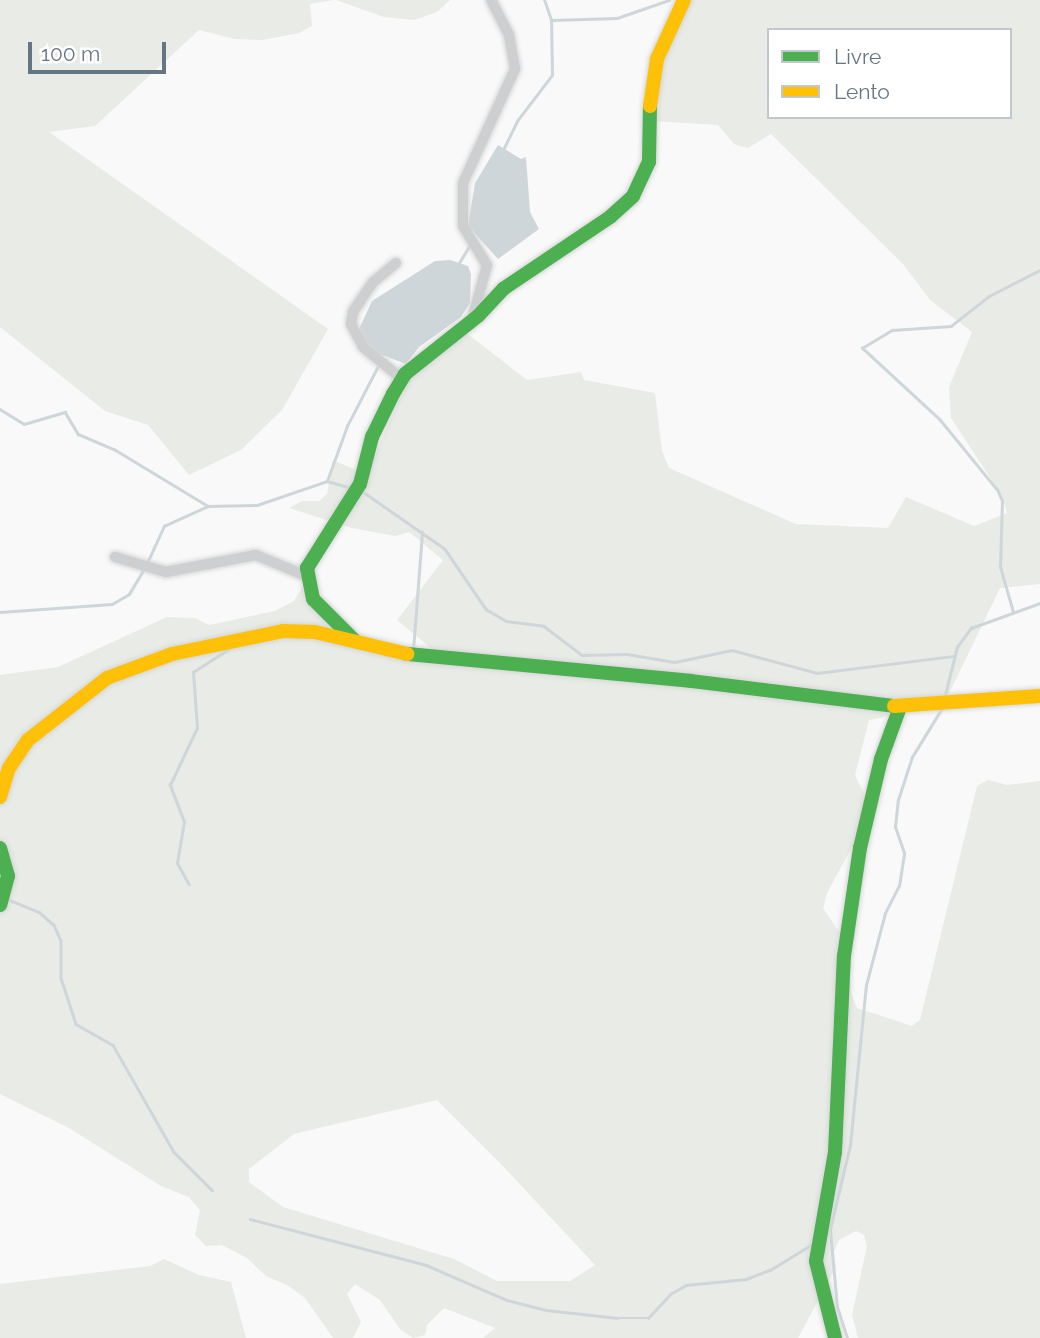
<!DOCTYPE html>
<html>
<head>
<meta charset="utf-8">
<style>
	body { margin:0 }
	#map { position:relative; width:1040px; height:1338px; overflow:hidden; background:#f9f9f9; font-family:Raleway,sans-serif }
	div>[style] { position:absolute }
	.green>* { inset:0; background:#e8ebe6 }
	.water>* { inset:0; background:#ced6d9 }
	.stream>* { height:2.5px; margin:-1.25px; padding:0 1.25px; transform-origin:1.25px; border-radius:1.25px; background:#ced6d9 }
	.roads { filter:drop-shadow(0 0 2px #d5d6d7) drop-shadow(0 0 2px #d5d6d7) }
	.street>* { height:10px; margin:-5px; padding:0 5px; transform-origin:5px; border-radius:5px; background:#cecfd0 }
	.fast>* { height:14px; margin:-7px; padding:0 7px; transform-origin:7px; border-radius:7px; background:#4caf50 }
	.slow>* { height:14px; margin:-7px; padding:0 7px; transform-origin:7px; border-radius:7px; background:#ffc107 }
	span { translate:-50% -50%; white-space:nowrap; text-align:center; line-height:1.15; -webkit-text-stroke:7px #fff; paint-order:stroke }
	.legend { position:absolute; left:767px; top:28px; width:245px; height:91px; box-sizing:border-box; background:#fff; border:2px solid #c1c8cd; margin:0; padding:9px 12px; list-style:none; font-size:21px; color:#657683 }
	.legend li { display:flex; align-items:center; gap:14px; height:35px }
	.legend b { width:35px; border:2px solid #c1c8cd }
	.scale { position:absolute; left:28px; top:42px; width:138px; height:32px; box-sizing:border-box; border:4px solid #657683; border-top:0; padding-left:9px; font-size:21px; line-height:24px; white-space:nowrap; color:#657683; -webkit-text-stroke:5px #fff; paint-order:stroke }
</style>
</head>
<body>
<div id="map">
	<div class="green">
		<i style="clip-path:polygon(0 0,334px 0,310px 4px,312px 26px,299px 33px,262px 40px,235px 39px,199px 30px,95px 126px,49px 132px,328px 329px,282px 410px,241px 450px,189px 475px,148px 425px,105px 411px,0 327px)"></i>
		<i style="clip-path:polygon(336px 0,450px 0,437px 12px,414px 20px,384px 17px)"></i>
		<i style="clip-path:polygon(evenodd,682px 0,1040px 0,1040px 584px,1000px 588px,943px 706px,869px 720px,855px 775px,872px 811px,828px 891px,823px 908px,850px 948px,849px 988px,857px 1008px,912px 1026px,920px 1020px,977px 786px,988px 780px,1007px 785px,1040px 781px,1040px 1338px,858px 1338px,852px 1315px,867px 1246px,864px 1235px,856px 1231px,839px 1240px,833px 1254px,836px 1267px,798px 1338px,483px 1338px,495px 1328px,444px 1308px,427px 1325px,425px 1335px,413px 1338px,400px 1329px,380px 1300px,355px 1284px,347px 1294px,361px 1322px,353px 1338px,333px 1338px,305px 1298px,287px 1285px,266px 1276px,247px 1258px,222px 1245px,206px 1246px,195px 1235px,200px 1210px,189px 1197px,161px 1186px,69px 1128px,0 1094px,0 675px,58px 667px,167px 617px,195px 618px,209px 625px,275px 611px,294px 601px,302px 587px,314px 605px,354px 643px,426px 663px,432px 649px,397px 620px,443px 560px,409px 532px,395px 536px,352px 528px,289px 508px,302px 501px,319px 501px,327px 494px,333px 460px,358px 471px,369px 469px,408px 379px,465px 332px,527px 380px,581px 372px,584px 380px,655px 393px,662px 451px,669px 468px,796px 524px,888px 528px,906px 497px,974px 526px,1007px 513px,1002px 496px,951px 418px,949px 387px,972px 332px,930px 300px,903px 264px,771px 134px,748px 148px,734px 144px,718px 125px,653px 121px,663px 54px,682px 0,769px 30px,1010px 30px,1010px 117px,769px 117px,769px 30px,682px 0,437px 1100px,501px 1164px,595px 1265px,570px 1281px,497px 1281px,454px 1259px,283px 1207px,249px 1182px,249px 1169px,294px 1134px,437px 1100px)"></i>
		<i style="clip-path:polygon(164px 1259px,199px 1275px,231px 1282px,246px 1338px,0 1338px,0 1284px,150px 1266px)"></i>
	</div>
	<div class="water">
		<i style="clip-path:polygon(498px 145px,521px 159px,526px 157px,530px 212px,539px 229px,498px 259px,468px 226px,475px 183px)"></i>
		<i style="clip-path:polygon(450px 260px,468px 266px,471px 274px,470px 303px,461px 317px,419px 347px,406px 364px,374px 352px,361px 336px,360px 327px,372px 301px,435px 261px)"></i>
	</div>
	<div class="stream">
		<i style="left:551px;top:20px;width:66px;rotate:-1.7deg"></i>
		<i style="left:617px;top:18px;width:55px;rotate:-19.1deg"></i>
		<i style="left:503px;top:150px;width:32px;rotate:-64deg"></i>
		<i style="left:517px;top:121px;width:58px;rotate:-52.7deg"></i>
		<i style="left:552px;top:75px;width:55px;rotate:-91deg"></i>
		<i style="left:551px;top:20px;width:21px;rotate:-109deg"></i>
		<i style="left:459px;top:263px;width:21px;rotate:-59deg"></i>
		<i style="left:0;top:409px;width:28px;rotate:32deg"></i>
		<i style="left:24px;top:424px;width:43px;rotate:-16.3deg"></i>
		<i style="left:65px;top:412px;width:26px;rotate:59deg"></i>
		<i style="left:78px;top:434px;width:39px;rotate:23deg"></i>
		<i style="left:114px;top:449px;width:110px;rotate:31.2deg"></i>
		<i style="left:327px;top:481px;width:59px;rotate:-70deg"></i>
		<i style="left:347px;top:426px;width:70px;rotate:-62.7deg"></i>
		<i style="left:362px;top:491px;width:101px;rotate:34.9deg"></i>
		<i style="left:445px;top:549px;width:73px;rotate:55.7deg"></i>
		<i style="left:486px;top:609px;width:23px;rotate:31deg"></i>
		<i style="left:506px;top:621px;width:38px;rotate:7deg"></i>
		<i style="left:544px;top:626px;width:48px;rotate:37.3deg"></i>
		<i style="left:582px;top:655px;width:45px;rotate:-1.3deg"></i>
		<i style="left:627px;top:654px;width:49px;rotate:9.5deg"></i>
		<i style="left:675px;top:662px;width:58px;rotate:-11.9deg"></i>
		<i style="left:732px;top:650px;width:88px;rotate:15.1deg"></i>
		<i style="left:817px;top:673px;width:138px;rotate:-7.1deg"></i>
		<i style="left:147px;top:563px;width:41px;rotate:-65.3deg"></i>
		<i style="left:164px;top:526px;width:48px;rotate:-24.4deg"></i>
		<i style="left:208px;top:506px;width:49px;rotate:-1.2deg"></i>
		<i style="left:257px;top:505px;width:74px;rotate:-18.9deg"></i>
		<i style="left:327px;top:481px;width:26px;rotate:16deg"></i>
		<i style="left:0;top:612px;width:112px;rotate:-4.1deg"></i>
		<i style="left:112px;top:604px;width:20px;rotate:-30deg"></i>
		<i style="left:129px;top:594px;width:29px;rotate:-59deg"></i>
		<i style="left:1013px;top:612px;width:47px;rotate:-106.1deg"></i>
		<i style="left:1000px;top:567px;width:66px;rotate:-88.3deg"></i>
		<i style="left:1002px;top:501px;width:12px;rotate:-114deg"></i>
		<i style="left:997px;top:490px;width:90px;rotate:-129.2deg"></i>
		<i style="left:940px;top:420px;width:106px;rotate:-137.3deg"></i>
		<i style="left:862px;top:348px;width:35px;rotate:-31deg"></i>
		<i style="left:892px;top:330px;width:59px;rotate:-3.9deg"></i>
		<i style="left:951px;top:326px;width:48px;rotate:-38.3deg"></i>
		<i style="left:989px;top:296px;width:57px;rotate:-27deg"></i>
		<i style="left:413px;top:650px;width:118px;rotate:-85.6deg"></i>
		<i style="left:944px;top:699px;width:54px;rotate:-76deg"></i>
		<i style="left:957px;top:647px;width:24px;rotate:-54deg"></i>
		<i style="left:971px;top:628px;width:73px;rotate:-19.9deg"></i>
		<i style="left:189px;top:885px;width:25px;rotate:-119deg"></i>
		<i style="left:177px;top:863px;width:42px;rotate:-80.3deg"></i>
		<i style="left:184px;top:822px;width:40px;rotate:-111deg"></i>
		<i style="left:170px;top:785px;width:63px;rotate:-64.7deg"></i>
		<i style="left:197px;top:728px;width:56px;rotate:-94.1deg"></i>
		<i style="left:193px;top:672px;width:43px;rotate:-32.6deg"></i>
		<i style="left:7px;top:899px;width:35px;rotate:22deg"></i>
		<i style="left:39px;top:912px;width:20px;rotate:41deg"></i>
		<i style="left:54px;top:925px;width:17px;rotate:66deg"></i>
		<i style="left:61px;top:941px;width:37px;rotate:90deg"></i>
		<i style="left:61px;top:978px;width:48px;rotate:71.9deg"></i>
		<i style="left:76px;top:1024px;width:43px;rotate:29.6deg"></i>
		<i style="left:113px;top:1045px;width:123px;rotate:60.3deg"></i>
		<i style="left:174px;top:1152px;width:54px;rotate:45deg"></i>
		<i style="left:250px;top:1219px;width:182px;rotate:14.6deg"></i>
		<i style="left:426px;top:1265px;width:88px;rotate:23.4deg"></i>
		<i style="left:507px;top:1300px;width:40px;rotate:14.4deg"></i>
		<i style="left:546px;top:1310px;width:72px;rotate:6.3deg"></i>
		<i style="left:618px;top:1318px;width:30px"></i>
		<i style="left:648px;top:1318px;width:33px;rotate:-47deg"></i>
		<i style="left:670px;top:1294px;width:18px;rotate:-29deg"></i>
		<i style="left:686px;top:1285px;width:60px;rotate:-5.7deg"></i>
		<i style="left:746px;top:1279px;width:26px;rotate:-21deg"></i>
		<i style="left:770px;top:1270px;width:52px;rotate:-31.5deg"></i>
		<i style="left:847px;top:1338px;width:32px;rotate:-108deg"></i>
		<i style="left:837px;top:1308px;width:79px;rotate:-95.1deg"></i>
		<i style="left:830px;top:1229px;width:86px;rotate:-76.6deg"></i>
		<i style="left:850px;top:1145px;width:161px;rotate:-84.3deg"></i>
		<i style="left:866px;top:985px;width:74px;rotate:-75.2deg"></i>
		<i style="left:885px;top:913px;width:30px;rotate:-63deg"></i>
		<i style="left:899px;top:886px;width:33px;rotate:-81deg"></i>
		<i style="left:904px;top:853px;width:28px;rotate:-109deg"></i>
		<i style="left:895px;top:827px;width:27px;rotate:-84deg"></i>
		<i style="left:898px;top:800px;width:45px;rotate:-72deg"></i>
		<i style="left:912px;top:757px;width:57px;rotate:-58.5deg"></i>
	</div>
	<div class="roads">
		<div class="street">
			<i style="left:396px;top:263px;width:30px;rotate:140deg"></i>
			<i style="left:373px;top:282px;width:36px;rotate:124deg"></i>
			<i style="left:353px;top:312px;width:12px;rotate:99deg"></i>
			<i style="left:351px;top:324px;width:26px;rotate:62deg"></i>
			<i style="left:363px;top:347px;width:50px;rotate:39.4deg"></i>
			<i style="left:472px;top:320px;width:57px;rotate:-74.7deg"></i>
			<i style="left:487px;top:265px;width:46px;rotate:-121.6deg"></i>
			<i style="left:463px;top:226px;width:43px;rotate:-90deg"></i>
			<i style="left:463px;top:183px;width:125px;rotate:-65.5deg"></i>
			<i style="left:515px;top:69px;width:35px;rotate:-100deg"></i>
			<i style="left:509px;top:35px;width:39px;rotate:-117deg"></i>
			<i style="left:115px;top:557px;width:53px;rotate:16.4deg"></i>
			<i style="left:166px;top:572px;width:92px;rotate:-10.7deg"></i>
			<i style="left:256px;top:555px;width:54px;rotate:22.8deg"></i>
		</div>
		<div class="fast">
			<i style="left:355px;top:641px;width:59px;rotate:-135deg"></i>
			<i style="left:313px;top:599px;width:32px;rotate:-101deg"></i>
			<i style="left:307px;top:568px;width:99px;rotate:-57.8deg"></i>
			<i style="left:360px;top:484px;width:49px;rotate:-75.7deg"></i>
			<i style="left:372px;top:437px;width:48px;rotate:-64deg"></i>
			<i style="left:393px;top:394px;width:23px;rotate:-59deg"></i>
			<i style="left:405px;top:374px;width:93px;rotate:-38.5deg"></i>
			<i style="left:478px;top:316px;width:37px;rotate:-47deg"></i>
			<i style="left:503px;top:289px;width:129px;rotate:-33.9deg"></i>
			<i style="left:610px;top:217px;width:31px;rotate:-42deg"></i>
			<i style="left:633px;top:196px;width:38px;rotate:-65deg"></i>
			<i style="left:649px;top:162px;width:56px;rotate:-89deg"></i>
			<i style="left:407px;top:654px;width:285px;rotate:5.4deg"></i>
			<i style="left:691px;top:681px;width:205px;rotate:7deg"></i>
			<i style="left:0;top:848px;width:29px;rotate:74deg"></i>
			<i style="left:8px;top:876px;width:30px;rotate:105deg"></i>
			<i style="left:835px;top:1338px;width:79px;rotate:-103.9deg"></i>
			<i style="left:816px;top:1261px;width:111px;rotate:-80.1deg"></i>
			<i style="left:835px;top:1152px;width:196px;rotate:-87.4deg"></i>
			<i style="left:844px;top:956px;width:109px;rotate:-81.6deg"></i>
			<i style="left:860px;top:848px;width:91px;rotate:-76.7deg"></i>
			<i style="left:881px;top:759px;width:55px;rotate:-69.9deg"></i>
		</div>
		<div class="slow">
			<i style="left:650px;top:106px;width:48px;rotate:-81.5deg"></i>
			<i style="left:657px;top:59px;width:65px;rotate:-65.4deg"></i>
			<i style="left:894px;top:706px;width:146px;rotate:-3.9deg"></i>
			<i style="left:0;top:797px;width:30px;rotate:-73deg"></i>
			<i style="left:9px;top:768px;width:34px;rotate:-56deg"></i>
			<i style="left:28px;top:740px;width:100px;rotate:-38.1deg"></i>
			<i style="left:107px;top:678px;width:69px;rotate:-20.3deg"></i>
			<i style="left:172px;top:654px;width:113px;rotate:-11.7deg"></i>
			<i style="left:283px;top:631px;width:32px;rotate:2deg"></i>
			<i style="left:315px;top:632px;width:95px;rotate:13.4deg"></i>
		</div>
	</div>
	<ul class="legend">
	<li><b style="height:9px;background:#4caf50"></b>Livre</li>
	<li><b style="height:9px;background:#ffc107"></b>Lento</li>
	</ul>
	<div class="scale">100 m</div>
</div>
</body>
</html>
